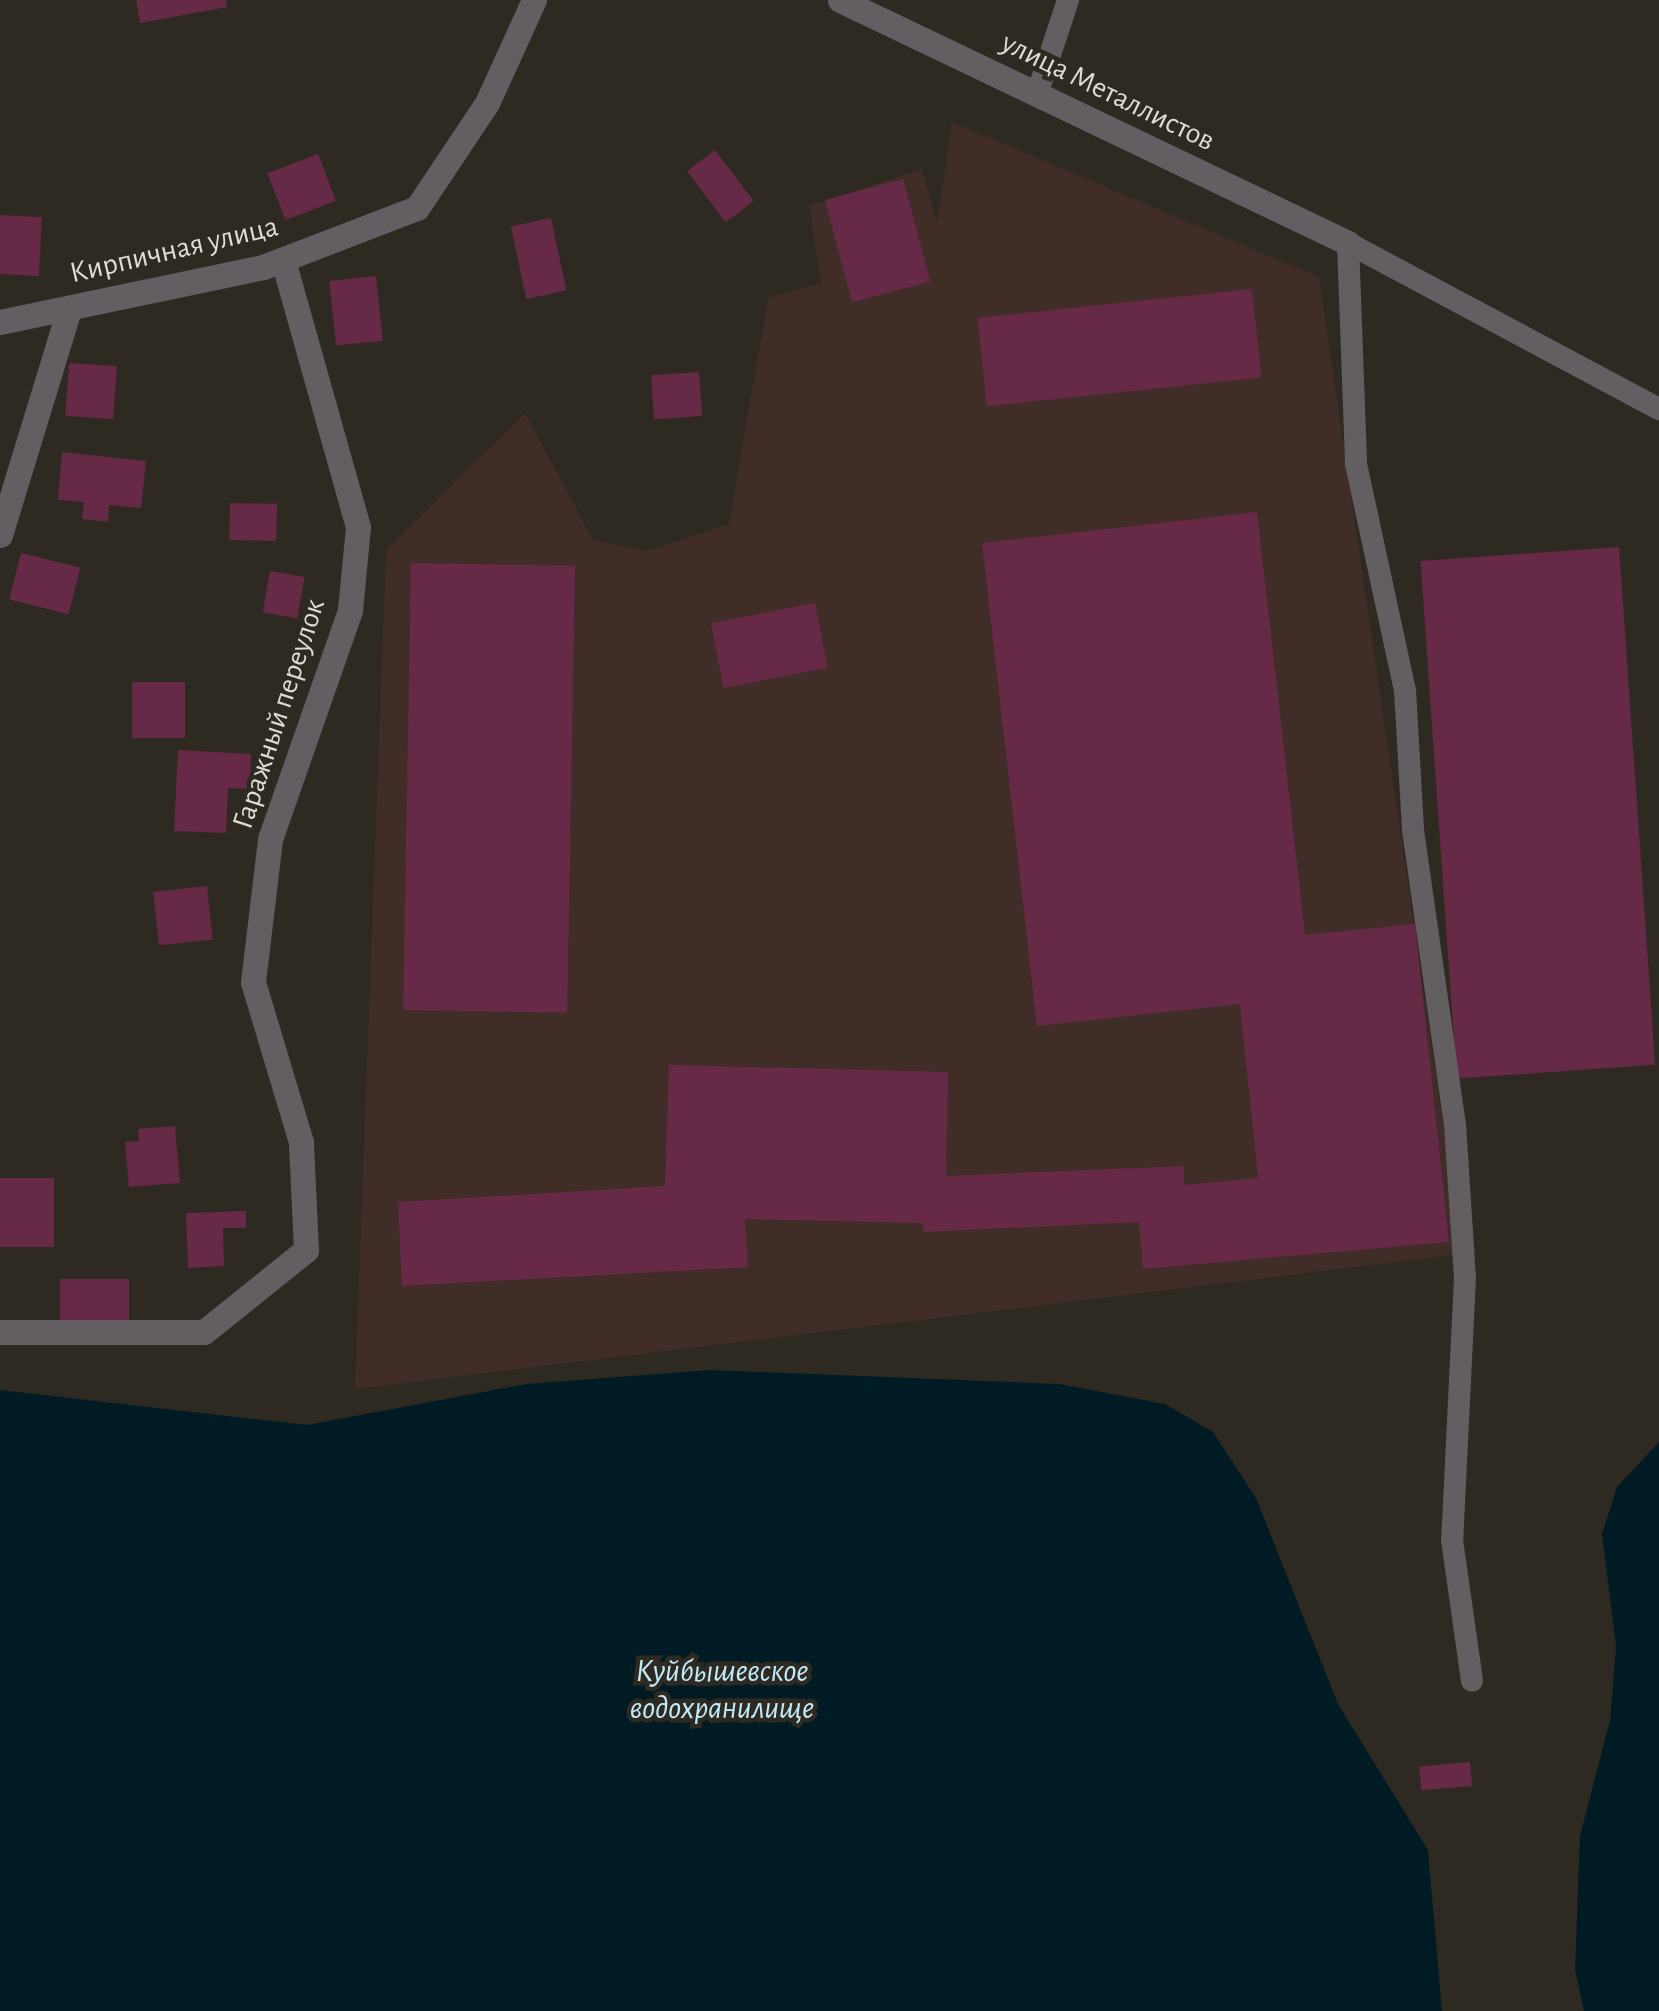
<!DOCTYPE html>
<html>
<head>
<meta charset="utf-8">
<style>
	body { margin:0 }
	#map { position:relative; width:1659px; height:2011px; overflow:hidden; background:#2e2a21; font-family:"Alegreya Sans",sans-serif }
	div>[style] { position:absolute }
	.industrial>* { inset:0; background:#402d27 }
	.water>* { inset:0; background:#001b24 }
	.building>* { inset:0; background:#672a46; transform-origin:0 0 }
	.service>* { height:22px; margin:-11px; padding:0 11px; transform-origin:11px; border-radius:11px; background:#635e62 }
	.minor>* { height:25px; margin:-12.5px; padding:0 12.5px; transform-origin:12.5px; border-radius:12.5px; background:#635e62 }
	.tertiary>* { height:25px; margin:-12.5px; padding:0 12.5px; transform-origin:12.5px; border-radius:12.5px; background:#635e62 }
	span { translate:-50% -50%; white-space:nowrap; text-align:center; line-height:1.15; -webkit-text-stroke:9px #2e2a21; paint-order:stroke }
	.street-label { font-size:30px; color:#dfdcd6 }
	.water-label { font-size:32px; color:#bfebfa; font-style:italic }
</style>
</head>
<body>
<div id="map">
	<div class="industrial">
		<i style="clip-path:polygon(952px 122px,1319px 277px,1462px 1254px,355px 1389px,386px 550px,525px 413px,593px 540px,647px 551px,729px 524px,768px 298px,821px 283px,809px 206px,922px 169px,937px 223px)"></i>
	</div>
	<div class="water">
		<i style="clip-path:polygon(710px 1370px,1059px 1384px,1165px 1404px,1213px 1432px,1256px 1498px,1338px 1704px,1428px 1850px,1442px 2011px,0 2011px,0 1390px,307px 1425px,526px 1384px)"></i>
		<i style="clip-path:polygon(1659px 1442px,1659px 2011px,1584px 2011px,1575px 1969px,1580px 1836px,1610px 1720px,1616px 1647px,1602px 1534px,1617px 1487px)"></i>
	</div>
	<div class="building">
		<i style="clip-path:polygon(136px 0,226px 0,227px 7px,140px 23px)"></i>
		<i style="left:715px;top:150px;width:64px;height:35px;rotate:53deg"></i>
		<i style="left:318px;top:154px;width:50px;height:54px;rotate:69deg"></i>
		<i style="left:903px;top:179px;width:106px;height:81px;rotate:75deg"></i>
		<i style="left:0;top:215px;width:42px;height:59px;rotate:3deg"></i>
		<i style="left:551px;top:218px;width:74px;height:41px;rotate:78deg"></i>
		<i style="left:376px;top:276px;width:65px;height:47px;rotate:84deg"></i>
		<i style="left:1252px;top:289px;width:89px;height:276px;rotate:84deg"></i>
		<i style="left:69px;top:363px;width:48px;height:53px;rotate:4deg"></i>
		<i style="left:699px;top:372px;width:44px;height:48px;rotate:86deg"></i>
		<i style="clip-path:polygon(62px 452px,146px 461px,141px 508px,109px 505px,108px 522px,82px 519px,84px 502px,58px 500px)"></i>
		<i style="left:230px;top:503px;width:47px;height:37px;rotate:1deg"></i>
		<i style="clip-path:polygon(1257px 512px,1305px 935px,1415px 924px,1449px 1242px,1143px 1269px,1139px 1222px,923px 1232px,923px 1223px,745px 1219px,748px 1267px,402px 1286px,398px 1202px,665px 1186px,669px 1065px,948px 1072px,946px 1176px,1184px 1166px,1184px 1185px,1258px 1178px,1240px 1004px,1037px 1026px,982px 543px)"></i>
		<i style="left:1619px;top:547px;width:519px;height:199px;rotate:86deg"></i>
		<i style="left:21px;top:553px;width:61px;height:48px;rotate:14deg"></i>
		<i style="left:411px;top:563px;width:164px;height:447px;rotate:1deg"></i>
		<i style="left:270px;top:571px;width:35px;height:42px;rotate:10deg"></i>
		<i style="left:815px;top:603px;width:66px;height:106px;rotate:79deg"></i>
		<i style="left:132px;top:682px;width:53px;height:56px"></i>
		<i style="clip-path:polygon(178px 750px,251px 754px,250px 789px,228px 788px,226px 833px,174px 831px)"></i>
		<i style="left:207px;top:886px;width:54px;height:54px;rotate:84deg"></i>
		<i style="clip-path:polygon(175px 1126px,180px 1183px,129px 1187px,125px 1142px,139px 1141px,138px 1129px)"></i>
		<i style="left:0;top:1178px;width:54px;height:69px"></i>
		<i style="clip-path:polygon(246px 1211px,246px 1228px,223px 1228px,224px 1266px,188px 1268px,186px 1213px)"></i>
		<i style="left:60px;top:1279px;width:69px;height:42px"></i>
		<i style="left:1470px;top:1762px;width:24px;height:51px;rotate:85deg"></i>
	</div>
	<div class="service">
		<i style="left:1037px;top:94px;width:99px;rotate:-71.7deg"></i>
		<i style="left:1348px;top:243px;width:221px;rotate:87.9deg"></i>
		<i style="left:1356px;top:464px;width:231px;rotate:77.8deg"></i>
		<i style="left:1405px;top:690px;width:140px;rotate:86.7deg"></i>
		<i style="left:1413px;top:830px;width:297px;rotate:81.9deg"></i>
		<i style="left:1455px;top:1124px;width:154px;rotate:86.3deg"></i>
		<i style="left:1465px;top:1278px;width:262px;rotate:92.8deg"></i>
		<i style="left:1452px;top:1540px;width:142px;rotate:81.9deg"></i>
		<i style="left:1348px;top:243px;width:353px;rotate:28.1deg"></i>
	</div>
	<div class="minor">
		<i style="left:0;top:322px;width:269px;rotate:-11.8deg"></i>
		<i style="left:263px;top:267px;width:165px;rotate:-21deg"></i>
		<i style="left:417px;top:208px;width:126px;rotate:-56.3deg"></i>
		<i style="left:487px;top:103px;width:113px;rotate:-65.5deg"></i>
		<i style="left:0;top:535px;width:236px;rotate:-73deg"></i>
		<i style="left:0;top:1332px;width:204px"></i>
		<i style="left:204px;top:1332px;width:131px;rotate:-38.8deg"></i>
		<i style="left:306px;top:1250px;width:108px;rotate:-92.7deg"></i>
		<i style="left:301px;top:1142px;width:167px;rotate:-106.7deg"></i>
		<i style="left:253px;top:982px;width:144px;rotate:-83.2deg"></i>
		<i style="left:270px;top:839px;width:243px;rotate:-70.7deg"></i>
		<i style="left:350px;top:610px;width:83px;rotate:-84.5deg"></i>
		<i style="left:358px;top:527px;width:277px;rotate:-105.7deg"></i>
	</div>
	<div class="tertiary">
		<i style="left:840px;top:0;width:563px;rotate:25.56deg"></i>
	</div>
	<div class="street-label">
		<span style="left:1108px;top:92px;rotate:26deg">улица Металлистов</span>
		<span style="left:174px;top:250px;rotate:-13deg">Кирпичная улица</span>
		<span style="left:279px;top:714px;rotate:-72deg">Гаражный переулок</span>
	</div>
	<div class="water-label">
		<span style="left:722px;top:1690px">Куйбышевское<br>водохранилище</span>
	</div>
</div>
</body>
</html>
